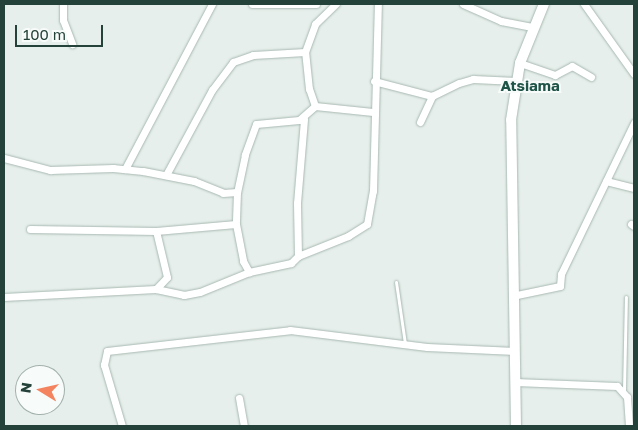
<!DOCTYPE html>
<html>
<head>
<meta charset="utf-8">
<style>
	body { margin:0 }
	#map { position:relative; width:638px; height:430px; overflow:hidden; background:#e6efeb; font-family:"Golos Text",sans-serif }
	div>[style] { position:absolute }
	.roads { filter:drop-shadow(0 0 1px #a8b8b2) drop-shadow(0 0 1px #a8b8b2) }
	.lane>* { height:3px; margin:-1.5px; padding:0 1.5px; transform-origin:1.5px; border-radius:1.5px; background:#fff }
	.street>* { height:7px; margin:-3.5px; padding:0 3.5px; transform-origin:3.5px; border-radius:3.5px; background:#fff }
	.secondary>* { height:10px; margin:-5px; padding:0 5px; transform-origin:5px; border-radius:5px; background:#fff }
	span { translate:-50% -50%; white-space:nowrap; text-align:center; line-height:1.15; -webkit-text-stroke:4px #f7fbf9; paint-order:stroke }
	.quarter-label { font-size:15px; color:#1f5548; font-weight:700 }
	.frame { position:absolute; inset:0; border:5px solid #24423a; pointer-events:none }
	.north { position:absolute; left:15px; top:365px; width:50px; height:50px; box-sizing:border-box; background:#f7fbf9; border:1px solid #a3b1ad; border-radius:50%; rotate:279deg; font-size:14px; font-weight:700; line-height:20px; text-align:center; color:#24423a }
	.north::after { content:''; display:block; margin:auto; width:18px; height:22px; background:#f4845f; clip-path:polygon(50% 0,100% 100%,50% 72%,0 100%) }
	.scale { position:absolute; left:15px; top:25px; width:88px; height:22px; box-sizing:border-box; border:2px solid #24423a; border-top:0; padding-left:6px; font-size:15px; line-height:18px; white-space:nowrap; color:#24423a; -webkit-text-stroke:4px #f7fbf9; paint-order:stroke }
</style>
</head>
<body>
<div id="map">
	<div class="roads">
		<div class="lane">
			<i style="left:396px;top:282px;width:63px;rotate:81.7deg"></i>
			<i style="left:624px;top:390px;width:93px;rotate:-88.8deg"></i>
		</div>
		<div class="street">
			<i style="left:63px;top:4px;width:16px;rotate:90deg"></i>
			<i style="left:63px;top:20px;width:26px;rotate:69deg"></i>
			<i style="left:252px;top:4px;width:64px"></i>
			<i style="left:463px;top:4px;width:42px;rotate:24.1deg"></i>
			<i style="left:501px;top:21px;width:33px;rotate:11deg"></i>
			<i style="left:584px;top:4px;width:86px;rotate:54.5deg"></i>
			<i style="left:520px;top:63px;width:37px;rotate:19deg"></i>
			<i style="left:555px;top:75px;width:19px;rotate:-28deg"></i>
			<i style="left:572px;top:66px;width:22px;rotate:30deg"></i>
			<i style="left:374px;top:81px;width:60px;rotate:14.5deg"></i>
			<i style="left:315px;top:106px;width:21px;rotate:139deg"></i>
			<i style="left:299px;top:120px;width:43px;rotate:174.7deg"></i>
			<i style="left:256px;top:124px;width:33px;rotate:110deg"></i>
			<i style="left:245px;top:155px;width:38px;rotate:102deg"></i>
			<i style="left:237px;top:192px;width:32px;rotate:92deg"></i>
			<i style="left:236px;top:224px;width:38px;rotate:79deg"></i>
			<i style="left:243px;top:261px;width:13px;rotate:61deg"></i>
			<i style="left:249px;top:272px;width:43px;rotate:-12.1deg"></i>
			<i style="left:291px;top:263px;width:10px;rotate:-45deg"></i>
			<i style="left:298px;top:256px;width:54px;rotate:-21.8deg"></i>
			<i style="left:348px;top:236px;width:22px;rotate:-32deg"></i>
			<i style="left:367px;top:224px;width:34px;rotate:-80deg"></i>
			<i style="left:373px;top:191px;width:187px;rotate:-88.5deg"></i>
			<i style="left:315px;top:106px;width:18px;rotate:-109deg"></i>
			<i style="left:309px;top:89px;width:37px;rotate:-96deg"></i>
			<i style="left:305px;top:52px;width:30px;rotate:-70deg"></i>
			<i style="left:315px;top:24px;width:29px;rotate:-44deg"></i>
			<i style="left:315px;top:106px;width:58px;rotate:5.9deg"></i>
			<i style="left:420px;top:122px;width:29px;rotate:-65deg"></i>
			<i style="left:432px;top:96px;width:30px;rotate:-26deg"></i>
			<i style="left:459px;top:83px;width:15px;rotate:-16deg"></i>
			<i style="left:473px;top:79px;width:43px;rotate:2.7deg"></i>
			<i style="left:4px;top:158px;width:48px;rotate:14.6deg"></i>
			<i style="left:50px;top:170px;width:63px;rotate:-1.8deg"></i>
			<i style="left:113px;top:168px;width:30px;rotate:6deg"></i>
			<i style="left:143px;top:171px;width:52px;rotate:11.1deg"></i>
			<i style="left:194px;top:181px;width:31px;rotate:22deg"></i>
			<i style="left:223px;top:193px;width:14px;rotate:-4deg"></i>
			<i style="left:125px;top:169px;width:187px;rotate:-62.2deg"></i>
			<i style="left:166px;top:175px;width:97px;rotate:-61.6deg"></i>
			<i style="left:212px;top:90px;width:35px;rotate:-53deg"></i>
			<i style="left:233px;top:62px;width:21px;rotate:-19deg"></i>
			<i style="left:253px;top:55px;width:52px;rotate:-3.3deg"></i>
			<i style="left:606px;top:181px;width:29px;rotate:14deg"></i>
			<i style="left:631px;top:224px;width:4px;rotate:34deg"></i>
			<i style="left:30px;top:229px;width:126px;rotate:0.9deg"></i>
			<i style="left:156px;top:231px;width:80px;rotate:-5deg"></i>
			<i style="left:298px;top:256px;width:53px;rotate:-91.1deg"></i>
			<i style="left:297px;top:203px;width:84px;rotate:-85.2deg"></i>
			<i style="left:156px;top:289px;width:29px;rotate:12deg"></i>
			<i style="left:184px;top:295px;width:16px;rotate:-11deg"></i>
			<i style="left:200px;top:292px;width:53px;rotate:-22.2deg"></i>
			<i style="left:512px;top:296px;width:49px;rotate:-11.8deg"></i>
			<i style="left:560px;top:286px;width:12px;rotate:-85deg"></i>
			<i style="left:561px;top:274px;width:168px;rotate:-64.2deg"></i>
			<i style="left:4px;top:297px;width:152px;rotate:-3deg"></i>
			<i style="left:156px;top:289px;width:16px;rotate:-47deg"></i>
			<i style="left:167px;top:277px;width:47px;rotate:-103.4deg"></i>
			<i style="left:515px;top:382px;width:102px;rotate:2.2deg"></i>
			<i style="left:617px;top:386px;width:15px;rotate:48deg"></i>
			<i style="left:627px;top:397px;width:29px;rotate:86deg"></i>
			<i style="left:239px;top:398px;width:28px;rotate:80deg"></i>
			<i style="left:122px;top:426px;width:64px;rotate:-106.4deg"></i>
			<i style="left:104px;top:365px;width:14px;rotate:-78deg"></i>
			<i style="left:107px;top:351px;width:184px;rotate:-6.5deg"></i>
			<i style="left:290px;top:330px;width:138px;rotate:7.1deg"></i>
			<i style="left:427px;top:347px;width:88px;rotate:2.6deg"></i>
		</div>
		<div class="secondary">
			<i style="left:516px;top:426px;width:306px;rotate:-90.9deg"></i>
			<i style="left:511px;top:120px;width:58px;rotate:-81deg"></i>
			<i style="left:520px;top:63px;width:64px;rotate:-67.9deg"></i>
		</div>
	</div>
	<div class="quarter-label">
		<span style="left:530px;top:86px">Atsiama</span>
	</div>
	<div class="frame"></div>
	<div class="north">N</div>
	<div class="scale">100 m</div>
</div>
</body>
</html>
